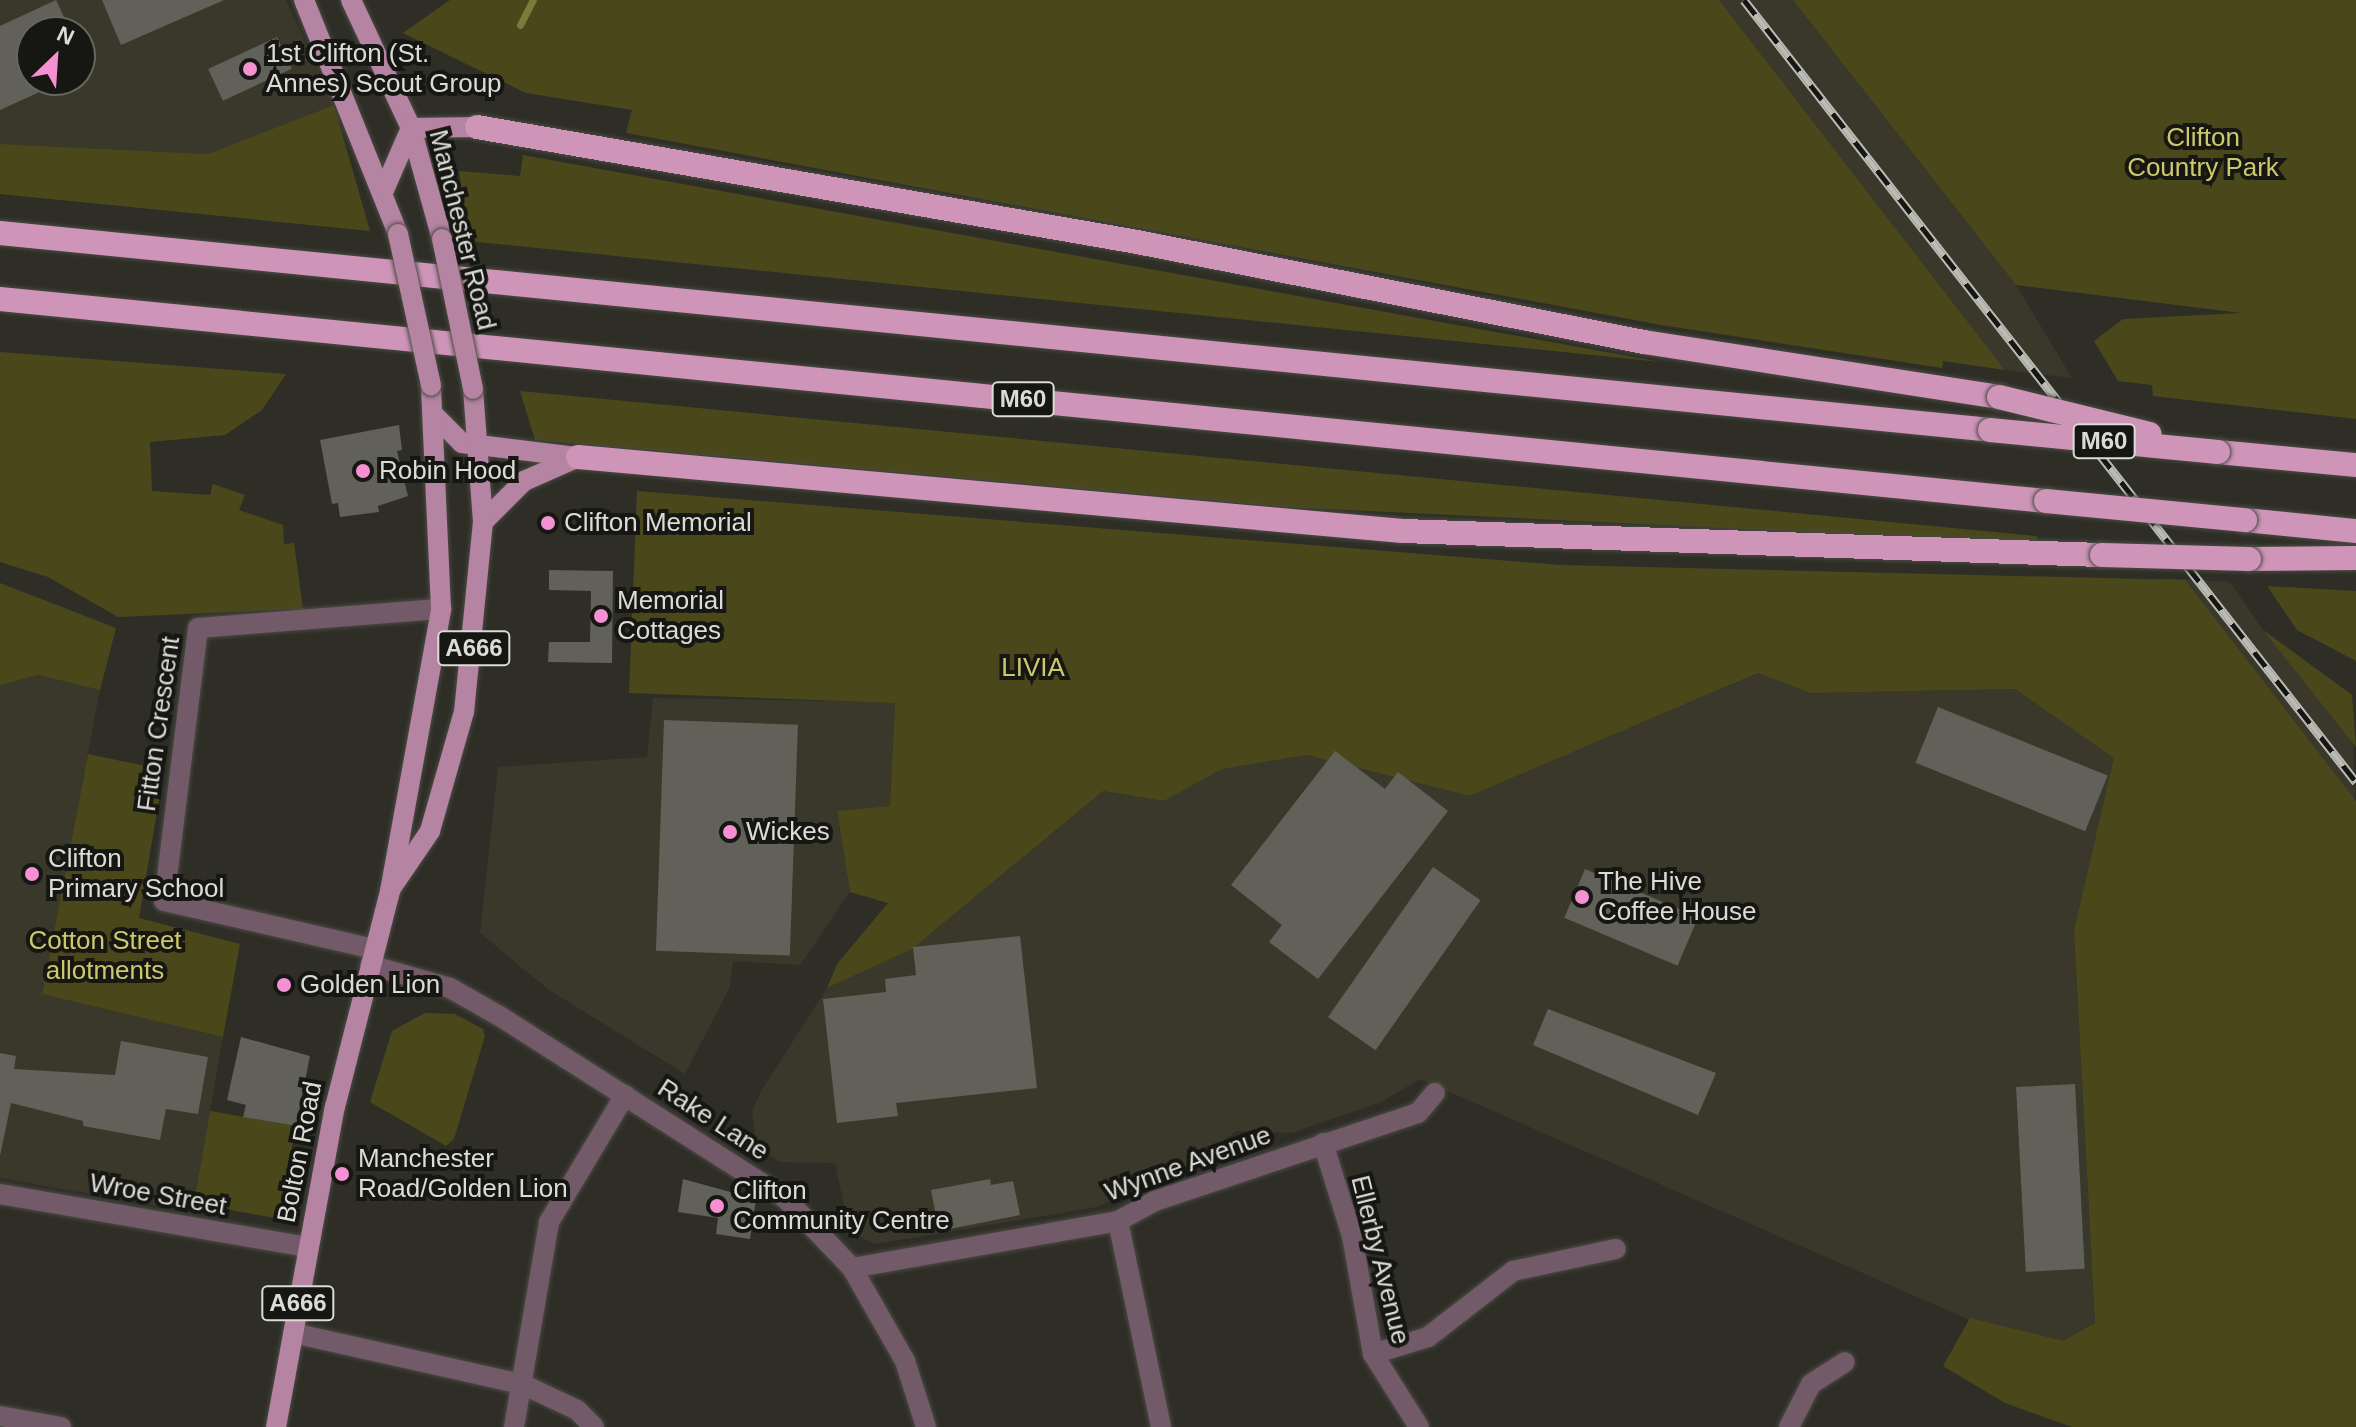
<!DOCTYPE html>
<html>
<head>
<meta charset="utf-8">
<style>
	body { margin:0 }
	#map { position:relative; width:2356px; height:1427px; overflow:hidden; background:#2e2e27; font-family:Arial,sans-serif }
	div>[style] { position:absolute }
	.built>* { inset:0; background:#39382b }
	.green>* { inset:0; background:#4a481b; transform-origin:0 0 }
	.stream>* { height:7px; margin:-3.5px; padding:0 3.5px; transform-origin:3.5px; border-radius:3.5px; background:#7d7a3c }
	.building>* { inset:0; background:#616159; transform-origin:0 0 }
	.roads { filter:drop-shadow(0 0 2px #4a4a43) drop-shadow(0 0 2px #4a4a43) }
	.street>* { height:20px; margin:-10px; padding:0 10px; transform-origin:10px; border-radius:10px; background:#725a68 }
	.primary>* { height:20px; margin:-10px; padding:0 10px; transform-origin:10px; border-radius:10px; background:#b484a2 }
	.highway>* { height:24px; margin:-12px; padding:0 12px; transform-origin:12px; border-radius:12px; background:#cf95b9 }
	.rail>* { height:9px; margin-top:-4.5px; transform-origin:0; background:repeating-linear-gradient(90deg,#161613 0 18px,#bbbbb5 0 36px); box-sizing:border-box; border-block:2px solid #bbbbb5 }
	.bridges { filter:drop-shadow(0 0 2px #4a4a43) drop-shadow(0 0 2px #4a4a43) }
	.primary-bridge>* { height:20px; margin:-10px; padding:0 10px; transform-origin:10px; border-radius:10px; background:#b484a2 }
	.highway-bridge>* { height:24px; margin:-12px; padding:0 12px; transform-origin:12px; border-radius:12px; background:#cf95b9 }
	.dots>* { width:22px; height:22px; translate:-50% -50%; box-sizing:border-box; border:4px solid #161613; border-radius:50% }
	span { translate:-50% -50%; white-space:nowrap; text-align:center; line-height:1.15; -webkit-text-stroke:8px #161613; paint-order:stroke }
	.shield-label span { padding:2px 6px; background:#161613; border:2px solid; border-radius:6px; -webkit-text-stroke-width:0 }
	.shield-label { font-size:24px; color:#dcdcd7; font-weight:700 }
	.poi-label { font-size:26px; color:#dcdcd7 }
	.left { translate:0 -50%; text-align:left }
	.park-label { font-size:26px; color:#ccc96d }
	.street-label { font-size:26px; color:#dcdcd7 }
	.north { position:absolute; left:16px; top:16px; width:80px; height:80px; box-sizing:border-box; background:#161613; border:2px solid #656561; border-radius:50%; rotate:25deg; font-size:22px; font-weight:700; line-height:32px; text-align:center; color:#dcdcd7 }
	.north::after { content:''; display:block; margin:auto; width:28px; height:36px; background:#f591d2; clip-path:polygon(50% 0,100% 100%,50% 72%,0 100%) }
</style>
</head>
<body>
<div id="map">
	<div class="built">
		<i style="clip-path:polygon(evenodd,0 0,286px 0,334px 105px,208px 154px,0 144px,0 0,32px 32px,80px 32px,80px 80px,32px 80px,32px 32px)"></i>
		<i style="clip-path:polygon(1719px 0,1793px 0,2016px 285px,2072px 378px,2005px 370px)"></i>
		<i style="clip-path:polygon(2163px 578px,2230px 582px,2263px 630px,2352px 695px,2356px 836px)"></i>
		<i style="clip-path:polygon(1759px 673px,1811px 693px,2015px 689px,2114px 757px,2120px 872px,2074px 931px,2095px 1323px,2054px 1357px,1420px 1079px,1383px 1101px,1292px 1133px,1237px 1131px,1180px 1170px,1097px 1207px,875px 1244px,850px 1232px,835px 1163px,779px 1162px,757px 1145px,752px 1112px,761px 1091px,827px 988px,912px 949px,1103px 791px,1164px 801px,1222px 769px,1307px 755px,1470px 796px)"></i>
		<i style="clip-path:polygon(38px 675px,100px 690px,42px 994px,223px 1037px,192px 1212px,0 1178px,0 685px)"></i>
		<i style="clip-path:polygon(653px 698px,895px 702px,890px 806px,837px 811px,850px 892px,800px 965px,733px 961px,730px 987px,685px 1074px,549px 990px,480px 933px,498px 767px,647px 757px)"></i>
	</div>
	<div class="green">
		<i style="clip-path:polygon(450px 0,1719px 0,2005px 370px,1943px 361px,1942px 368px,1661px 325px,626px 133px,632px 110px,526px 93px,403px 33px)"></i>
		<i style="clip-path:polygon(1793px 0,2356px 0,2356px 419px,2153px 396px,2152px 385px,2118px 381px,2094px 341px,2123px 319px,2241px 313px,2016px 285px)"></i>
		<i style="clip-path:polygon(334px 105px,370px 231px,0 194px,0 144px,208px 154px)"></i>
		<i style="clip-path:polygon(523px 155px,1661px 362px,468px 241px,459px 171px,520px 176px)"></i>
		<i style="clip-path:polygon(0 352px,286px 374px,262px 410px,225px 435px,150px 442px,152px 491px,210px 495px,213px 484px,245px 495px,239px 510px,283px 525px,284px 544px,294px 543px,303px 609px,118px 617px,48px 577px,0 562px)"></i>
		<i style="clip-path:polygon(520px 391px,2037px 536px,2037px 543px,1283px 507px,535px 440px)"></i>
		<i style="clip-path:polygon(637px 491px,1560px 565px,2185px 580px,2356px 801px,2356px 1427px,2072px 1427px,2005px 1403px,1943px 1366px,1970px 1318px,2063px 1341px,2095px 1323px,2074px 931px,2114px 758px,2015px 689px,1811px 693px,1758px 673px,1470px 796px,1307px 755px,1222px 769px,1164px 801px,1103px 791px,912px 949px,827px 988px,837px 964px,888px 903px,850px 892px,837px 811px,890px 806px,895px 703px,629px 693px)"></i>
		<i style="clip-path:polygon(0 583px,116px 628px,100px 690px,38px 675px,0 685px)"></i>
		<i style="clip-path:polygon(2267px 586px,2356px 591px,2356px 661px,2297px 630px)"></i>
		<i style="clip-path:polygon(2263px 630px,2352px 695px,2356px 747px)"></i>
		<i style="clip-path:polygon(88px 754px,164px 770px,139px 918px,240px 944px,223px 1037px,42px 994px)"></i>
		<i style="clip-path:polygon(425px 1013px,455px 1014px,483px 1029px,485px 1036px,454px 1139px,446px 1146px,370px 1102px,392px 1031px)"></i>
		<i style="left:210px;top:1111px;width:87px;height:94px;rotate:10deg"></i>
	</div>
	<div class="stream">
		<i style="left:520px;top:25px;width:28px;rotate:-63deg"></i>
	</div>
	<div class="building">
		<i style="clip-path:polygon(56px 0,71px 32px,32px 32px,32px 80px,66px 80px,0 110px,0 26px)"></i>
		<i style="clip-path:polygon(102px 0,224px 0,121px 45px)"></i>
		<i style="left:277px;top:37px;width:35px;height:76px;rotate:65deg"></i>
		<i style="clip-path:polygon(399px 425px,402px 450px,397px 451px,408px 496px,378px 506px,379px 512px,340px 517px,338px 503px,332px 504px,320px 440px)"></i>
		<i style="clip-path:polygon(549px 570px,613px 571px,612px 663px,548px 662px,549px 642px,590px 642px,591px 591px,549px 590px)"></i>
		<i style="left:1938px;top:707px;width:183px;height:60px;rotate:22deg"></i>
		<i style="left:664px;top:720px;width:134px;height:231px;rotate:2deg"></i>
		<i style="clip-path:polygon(1335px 751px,1385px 789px,1398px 772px,1448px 811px,1318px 979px,1269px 942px,1282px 925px,1231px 885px)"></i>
		<i style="left:1433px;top:867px;width:58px;height:183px;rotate:35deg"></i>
		<i style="left:1585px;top:869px;width:123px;height:53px;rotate:23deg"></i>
		<i style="clip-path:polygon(1020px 936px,1037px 1088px,896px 1103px,898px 1116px,837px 1123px,823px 999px,886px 992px,885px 979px,916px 975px,913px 947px)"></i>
		<i style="clip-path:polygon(1548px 1009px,1716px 1073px,1698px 1115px,1533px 1045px)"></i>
		<i style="clip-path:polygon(241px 1037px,310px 1056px,296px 1126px,243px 1117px,246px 1105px,227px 1100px)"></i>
		<i style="clip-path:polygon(121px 1041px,208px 1057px,198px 1114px,166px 1109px,160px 1140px,83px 1126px,83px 1121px,11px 1103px,0 1156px,0 1053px,16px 1056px,14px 1069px,115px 1075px)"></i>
		<i style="left:2075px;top:1084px;width:185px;height:59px;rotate:87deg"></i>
		<i style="clip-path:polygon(683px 1179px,756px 1199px,750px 1239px,716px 1234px,718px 1218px,678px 1212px)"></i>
		<i style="clip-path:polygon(990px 1179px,991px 1185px,1013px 1181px,1020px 1215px,939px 1231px,931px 1190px)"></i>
	</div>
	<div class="roads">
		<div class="street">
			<i style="left:374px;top:949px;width:215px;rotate:-167.1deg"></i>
			<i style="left:164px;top:901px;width:275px;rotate:-82.9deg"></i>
			<i style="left:198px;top:628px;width:244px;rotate:-4.5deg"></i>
			<i style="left:370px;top:965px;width:83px;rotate:16deg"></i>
			<i style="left:450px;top:988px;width:59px;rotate:29.6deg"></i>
			<i style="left:501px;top:1017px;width:335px;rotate:32.5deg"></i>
			<i style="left:784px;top:1197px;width:98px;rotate:46.2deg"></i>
			<i style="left:852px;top:1268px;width:107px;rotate:60.3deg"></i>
			<i style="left:905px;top:1361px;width:69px;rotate:72.3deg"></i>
			<i style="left:1323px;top:1143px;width:97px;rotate:72.7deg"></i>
			<i style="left:1352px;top:1236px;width:120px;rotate:79.9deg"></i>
			<i style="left:1373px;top:1354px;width:86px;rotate:57.8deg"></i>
			<i style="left:0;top:1194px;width:313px;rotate:9.8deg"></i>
			<i style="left:1118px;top:1221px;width:210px;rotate:78.2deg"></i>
			<i style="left:852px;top:1268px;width:270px;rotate:-10deg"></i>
			<i style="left:1118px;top:1221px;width:42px;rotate:-28.4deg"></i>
			<i style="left:1155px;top:1201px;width:277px;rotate:-18.5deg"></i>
			<i style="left:1418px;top:1113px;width:26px;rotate:-50deg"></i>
			<i style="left:293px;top:1333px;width:235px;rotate:12.6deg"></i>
			<i style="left:522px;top:1384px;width:61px;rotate:25.3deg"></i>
			<i style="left:577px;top:1410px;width:24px;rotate:45deg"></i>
			<i style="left:1373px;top:1354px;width:58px;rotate:-17.2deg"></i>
			<i style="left:1428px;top:1337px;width:108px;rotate:-37.8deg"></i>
			<i style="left:1513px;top:1271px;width:105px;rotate:-12.1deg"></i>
			<i style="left:0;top:1416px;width:62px;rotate:10.2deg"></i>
			<i style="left:514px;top:1427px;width:208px;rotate:-80.3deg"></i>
			<i style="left:549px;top:1222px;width:148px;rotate:-59.1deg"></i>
			<i style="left:1789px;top:1427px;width:48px;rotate:-62.9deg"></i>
			<i style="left:1811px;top:1384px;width:40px;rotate:-32.9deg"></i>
		</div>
		<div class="primary">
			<i style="left:304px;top:0;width:252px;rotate:68.1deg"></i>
			<i style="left:351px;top:0;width:141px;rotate:64.9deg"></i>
			<i style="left:411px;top:128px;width:115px;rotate:74.4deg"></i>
			<i style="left:384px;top:190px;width:68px;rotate:-66.5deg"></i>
			<i style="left:411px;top:128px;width:66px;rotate:-0.9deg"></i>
			<i style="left:434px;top:415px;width:40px;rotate:45deg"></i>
			<i style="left:462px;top:443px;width:117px;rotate:6.9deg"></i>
			<i style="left:483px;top:522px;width:58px;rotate:-45deg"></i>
			<i style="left:524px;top:481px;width:55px;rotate:-23.7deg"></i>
			<i style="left:392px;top:887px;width:68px;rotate:-55.8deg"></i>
			<i style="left:430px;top:831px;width:124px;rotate:-74.1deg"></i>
			<i style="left:464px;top:712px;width:191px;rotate:-84.3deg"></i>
			<i style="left:483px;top:522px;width:133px;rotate:-94.3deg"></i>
			<i style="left:276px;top:1427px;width:325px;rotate:-79.6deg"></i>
			<i style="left:335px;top:1107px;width:223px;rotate:-75.7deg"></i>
			<i style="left:390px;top:891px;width:287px;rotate:-79.7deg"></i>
			<i style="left:441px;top:609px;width:224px;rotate:-92.6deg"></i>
		</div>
		<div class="highway">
			<i style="left:477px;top:127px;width:670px;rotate:9.88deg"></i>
			<i style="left:1137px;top:242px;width:517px;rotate:11.16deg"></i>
			<i style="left:1644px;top:342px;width:359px;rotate:8.8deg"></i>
			<i style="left:0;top:233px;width:2000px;rotate:5.65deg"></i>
			<i style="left:0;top:299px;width:2056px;rotate:5.64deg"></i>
			<i style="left:2218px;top:452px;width:139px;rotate:5.4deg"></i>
			<i style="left:578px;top:457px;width:828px;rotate:5.13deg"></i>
			<i style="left:1403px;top:531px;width:699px;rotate:1.97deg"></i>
			<i style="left:2245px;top:520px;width:112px;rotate:5.7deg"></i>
			<i style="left:2249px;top:559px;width:107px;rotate:-0.5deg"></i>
		</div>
	</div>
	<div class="rail">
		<i style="left:1744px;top:0;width:993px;rotate:51.95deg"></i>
	</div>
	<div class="bridges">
		<div class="primary-bridge">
			<i style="left:398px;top:234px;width:155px;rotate:77.7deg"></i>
			<i style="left:442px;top:239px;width:153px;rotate:78.3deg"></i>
		</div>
		<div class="highway-bridge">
			<i style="left:1999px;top:397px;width:155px;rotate:13.8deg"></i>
			<i style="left:1990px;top:430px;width:229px;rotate:5.5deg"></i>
			<i style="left:2046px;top:501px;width:200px;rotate:5.5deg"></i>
			<i style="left:2102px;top:555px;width:147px;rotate:1.6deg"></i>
		</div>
	</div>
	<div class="dots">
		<i style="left:250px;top:69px;background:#f591d2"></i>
		<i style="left:363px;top:471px;background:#f591d2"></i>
		<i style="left:548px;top:523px;background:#f591d2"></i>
		<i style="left:601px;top:616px;background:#f591d2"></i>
		<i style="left:730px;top:832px;background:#f591d2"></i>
		<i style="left:32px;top:874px;background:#f591d2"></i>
		<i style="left:1582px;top:897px;background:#f591d2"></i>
		<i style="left:284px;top:985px;background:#f591d2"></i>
		<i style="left:342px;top:1174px;background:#f591d2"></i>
		<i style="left:717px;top:1206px;background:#f591d2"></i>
	</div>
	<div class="shield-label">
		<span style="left:1023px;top:399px">M60</span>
		<span style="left:2104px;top:441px">M60</span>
		<span style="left:474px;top:648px">A666</span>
		<span style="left:298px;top:1303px">A666</span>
	</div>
	<div class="poi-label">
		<span class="left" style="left:266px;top:69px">1st Clifton (St.<br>Annes) Scout Group</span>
		<span class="left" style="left:379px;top:471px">Robin Hood</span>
		<span class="left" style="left:564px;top:523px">Clifton Memorial</span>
		<span class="left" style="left:617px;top:616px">Memorial<br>Cottages</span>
		<span class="left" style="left:746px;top:832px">Wickes</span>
		<span class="left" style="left:48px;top:874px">Clifton<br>Primary School</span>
		<span class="left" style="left:1598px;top:897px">The Hive<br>Coffee House</span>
		<span class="left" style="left:300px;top:985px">Golden Lion</span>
		<span class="left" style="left:358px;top:1174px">Manchester<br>Road/Golden Lion</span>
		<span class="left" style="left:733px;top:1206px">Clifton<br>Community Centre</span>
	</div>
	<div class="park-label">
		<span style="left:2203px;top:153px">Clifton<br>Country Park</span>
		<span style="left:1033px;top:668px">LIVIA</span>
		<span style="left:105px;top:956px">Cotton Street<br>allotments</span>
	</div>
	<div class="street-label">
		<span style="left:462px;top:230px;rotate:76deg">Manchester Road</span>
		<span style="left:159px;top:724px;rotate:-82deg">Fitton Crescent</span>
		<span style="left:713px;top:1120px;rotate:33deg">Rake Lane</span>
		<span style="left:300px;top:1152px;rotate:-79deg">Bolton Road</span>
		<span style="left:1188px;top:1164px;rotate:-20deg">Wynne Avenue</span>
		<span style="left:158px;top:1195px;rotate:10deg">Wroe Street</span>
		<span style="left:1380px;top:1260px;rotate:76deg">Ellerby Avenue</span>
	</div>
	<div class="north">N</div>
</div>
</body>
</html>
